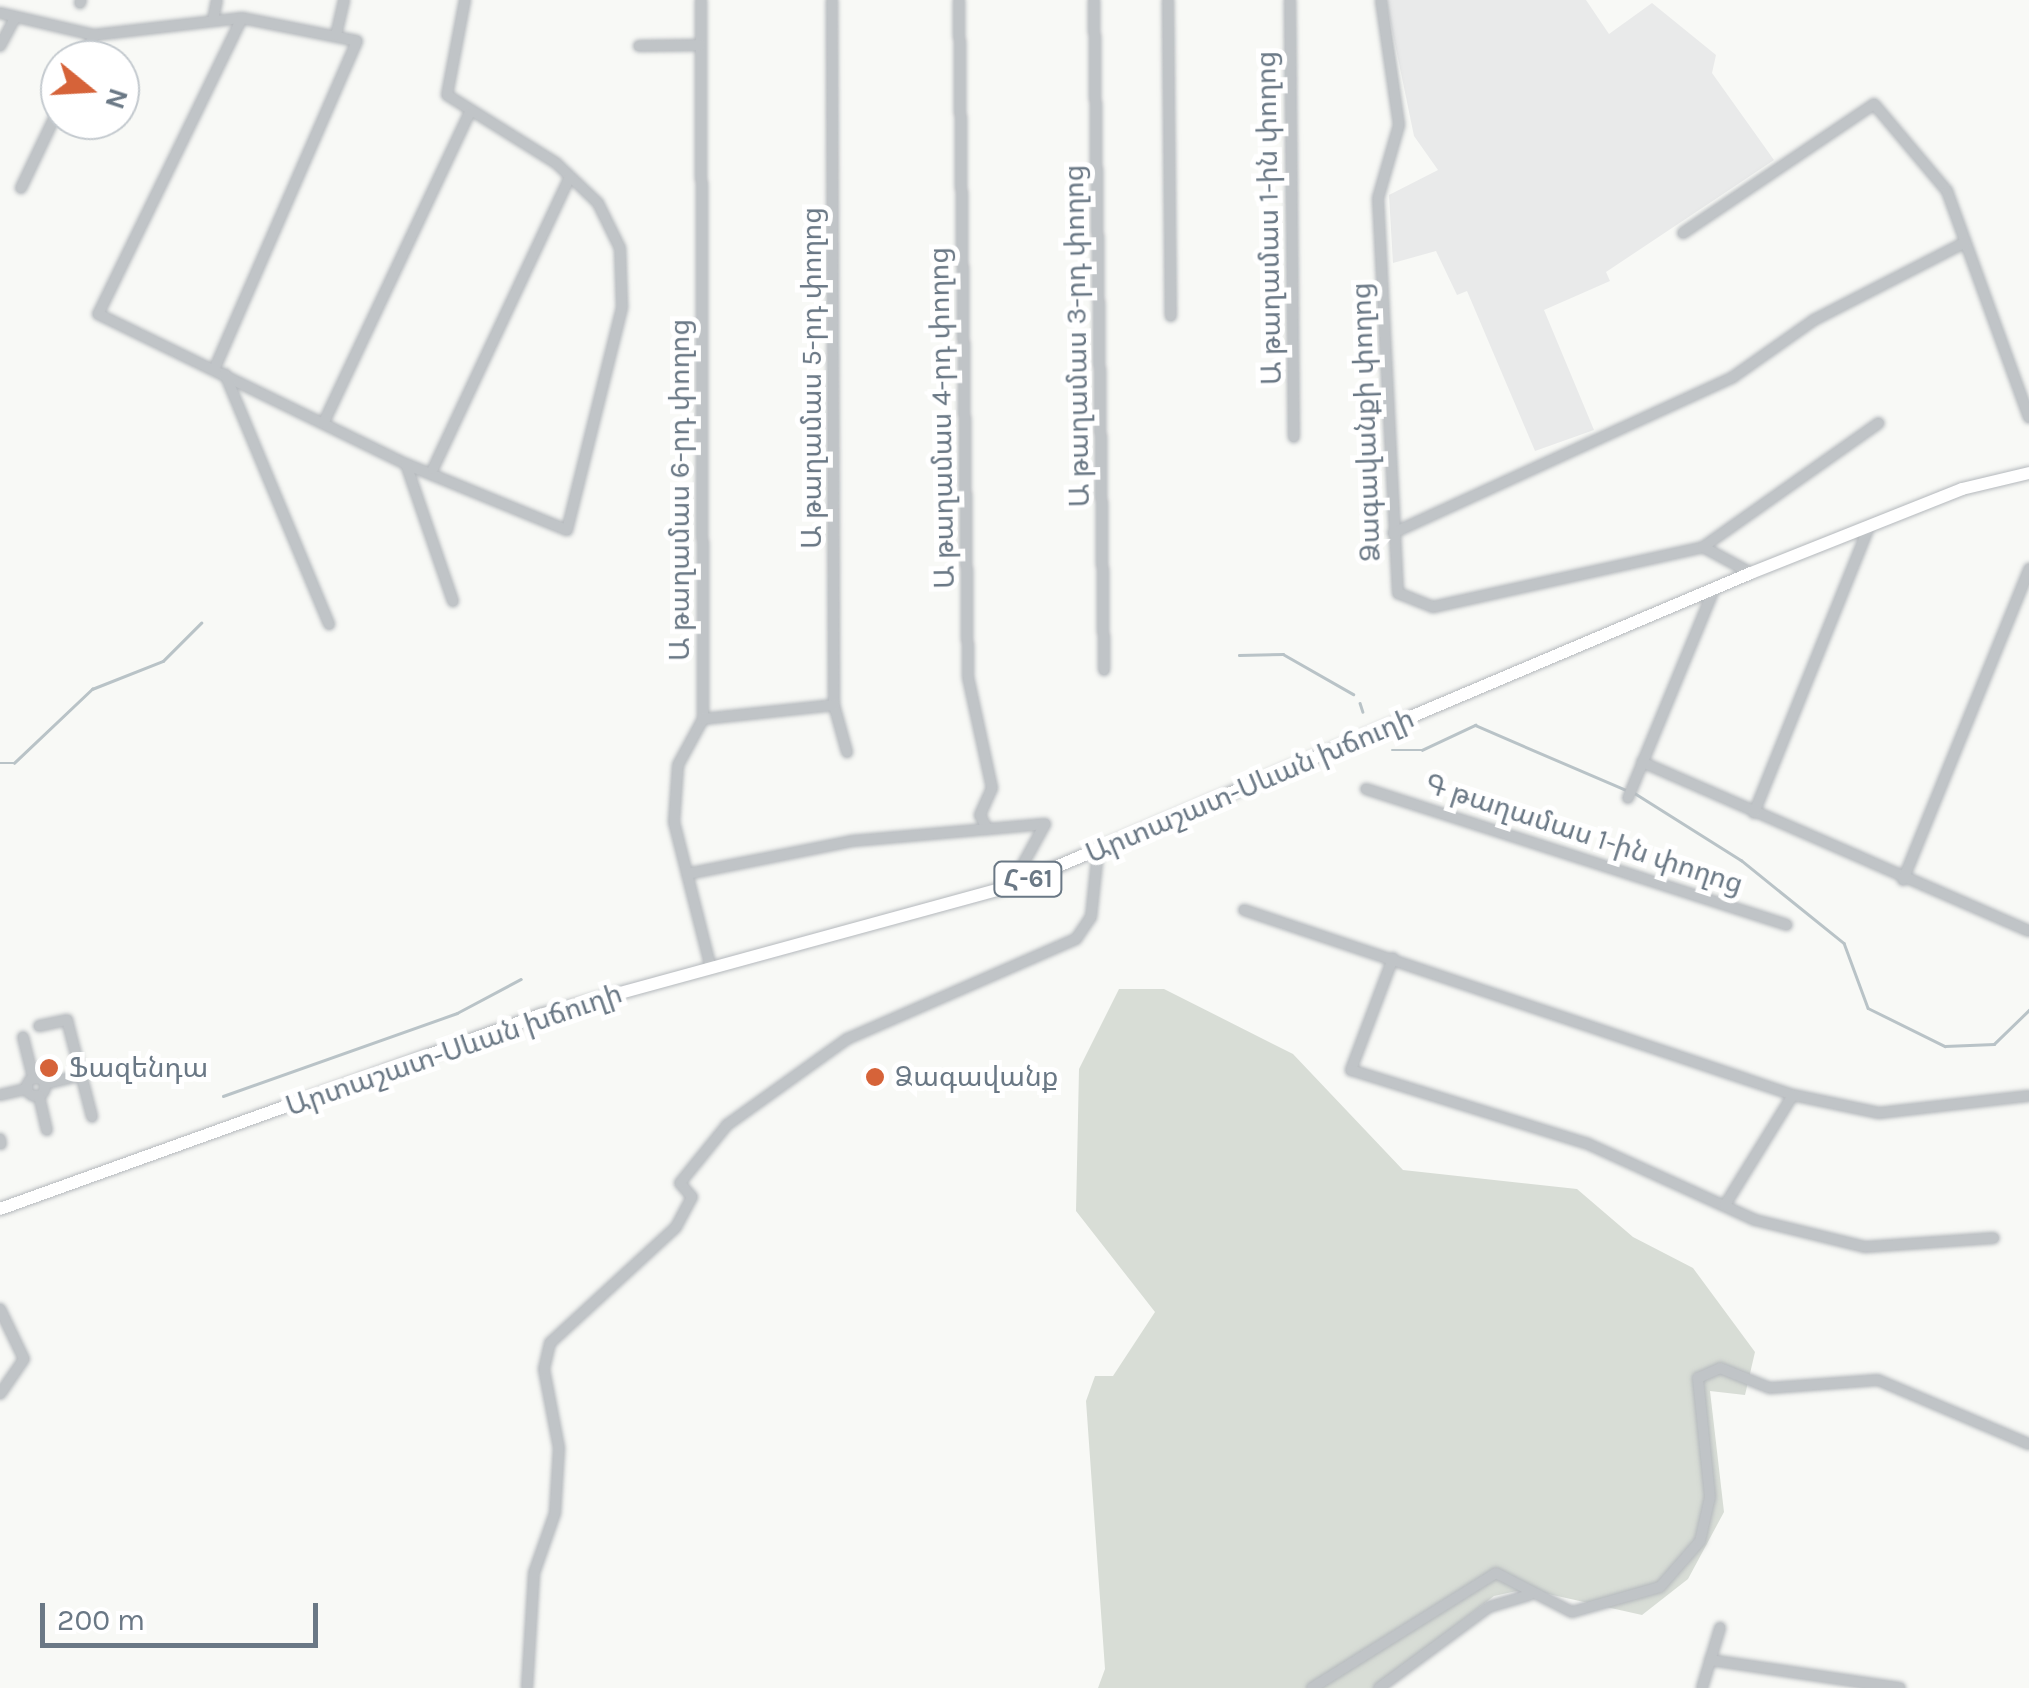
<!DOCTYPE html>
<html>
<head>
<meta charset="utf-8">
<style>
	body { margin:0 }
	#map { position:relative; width:2029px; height:1688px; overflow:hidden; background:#f8f9f6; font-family:Karla,"Noto Sans Armenian",sans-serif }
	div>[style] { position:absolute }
	.built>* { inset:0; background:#e9eaea }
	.green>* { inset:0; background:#d8ddd6 }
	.stream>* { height:2.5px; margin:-1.25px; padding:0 1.25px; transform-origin:1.25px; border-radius:1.25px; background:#b9c3c7 }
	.roads { filter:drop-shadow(0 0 2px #b4b8bc) drop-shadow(0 0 2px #b4b8bc) }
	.minor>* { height:10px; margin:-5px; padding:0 5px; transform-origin:5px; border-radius:5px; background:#c0c4c7 }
	.minor>.ring { margin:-5px; padding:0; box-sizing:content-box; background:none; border:10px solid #c0c4c7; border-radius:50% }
	.major>* { height:12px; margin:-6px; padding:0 6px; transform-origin:6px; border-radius:6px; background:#fff }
	.dots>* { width:28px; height:28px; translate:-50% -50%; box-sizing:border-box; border:5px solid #fff; border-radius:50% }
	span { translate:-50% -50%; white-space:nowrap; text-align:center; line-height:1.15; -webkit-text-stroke:10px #fff; paint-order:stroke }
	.shield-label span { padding:2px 8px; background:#fff; border:2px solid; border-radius:8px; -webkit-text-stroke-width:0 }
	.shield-label { font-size:25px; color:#6a7885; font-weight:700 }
	.street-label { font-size:28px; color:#6a7885 }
	.poi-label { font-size:28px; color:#6a7885 }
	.left { translate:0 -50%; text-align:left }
	.north { position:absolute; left:40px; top:40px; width:100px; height:100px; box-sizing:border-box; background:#fff; border:2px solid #c3c9ce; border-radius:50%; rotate:108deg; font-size:28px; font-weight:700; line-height:40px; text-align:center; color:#6a7885 }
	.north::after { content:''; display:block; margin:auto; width:35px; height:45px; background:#d66339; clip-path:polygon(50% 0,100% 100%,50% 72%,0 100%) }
	.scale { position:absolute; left:40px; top:1603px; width:278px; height:45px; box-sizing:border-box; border:5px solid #6a7885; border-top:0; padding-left:12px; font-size:30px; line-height:35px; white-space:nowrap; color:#6a7885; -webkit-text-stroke:8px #fff; paint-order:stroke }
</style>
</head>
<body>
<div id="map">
	<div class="built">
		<i style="clip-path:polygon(1386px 0,1586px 0,1609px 34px,1652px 3px,1716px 55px,1712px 73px,1774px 160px,1606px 272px,1610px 281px,1544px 310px,1594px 430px,1535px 451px,1467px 291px,1457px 295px,1436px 251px,1393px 263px,1389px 195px,1438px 170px,1414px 136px)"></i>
	</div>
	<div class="green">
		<i style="clip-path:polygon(1119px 989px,1164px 989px,1293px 1054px,1403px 1170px,1577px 1189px,1633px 1237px,1693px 1268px,1755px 1352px,1745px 1395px,1710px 1391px,1724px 1512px,1688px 1579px,1642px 1615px,1526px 1589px,1494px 1596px,1374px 1688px,1098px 1688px,1105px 1669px,1086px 1401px,1095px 1376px,1113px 1376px,1155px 1312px,1076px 1211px,1079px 1069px)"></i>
	</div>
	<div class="stream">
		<i style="left:1239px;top:655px;width:44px;rotate:-1.3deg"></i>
		<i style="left:1283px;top:654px;width:81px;rotate:29.7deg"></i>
		<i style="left:1360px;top:703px;width:9px;rotate:72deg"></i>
		<i style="left:1392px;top:750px;width:30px"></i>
		<i style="left:1422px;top:750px;width:59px;rotate:-25.3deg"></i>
		<i style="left:1475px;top:725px;width:167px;rotate:23.3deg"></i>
		<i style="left:0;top:763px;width:14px"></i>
		<i style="left:14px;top:763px;width:108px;rotate:-43.5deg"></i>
		<i style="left:92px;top:689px;width:76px;rotate:-21.5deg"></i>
		<i style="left:163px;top:661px;width:54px;rotate:-45deg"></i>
		<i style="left:1633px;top:792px;width:128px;rotate:32.2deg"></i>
		<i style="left:1741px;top:860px;width:132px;rotate:38.9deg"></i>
		<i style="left:1844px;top:943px;width:69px;rotate:69.7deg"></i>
		<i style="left:1868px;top:1008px;width:86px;rotate:26.3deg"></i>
		<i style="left:1945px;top:1046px;width:49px;rotate:-2.3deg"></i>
		<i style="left:1994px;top:1044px;width:49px;rotate:-44.2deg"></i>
		<i style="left:223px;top:1096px;width:248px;rotate:-19.5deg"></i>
		<i style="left:457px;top:1013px;width:72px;rotate:-28deg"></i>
	</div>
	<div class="roads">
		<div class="minor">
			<i style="left:701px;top:0;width:719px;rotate:89.84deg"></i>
			<i style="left:703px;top:719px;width:52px;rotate:118.5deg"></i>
			<i style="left:678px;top:765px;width:57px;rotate:94deg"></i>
			<i style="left:674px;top:822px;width:151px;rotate:75.8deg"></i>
			<i style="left:832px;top:0;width:705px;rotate:89.84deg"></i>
			<i style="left:834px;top:705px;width:49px;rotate:74.5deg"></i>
			<i style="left:959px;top:0;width:677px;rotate:89.24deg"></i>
			<i style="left:968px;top:677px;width:114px;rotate:77.8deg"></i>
			<i style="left:992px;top:788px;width:30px;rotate:114deg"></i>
			<i style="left:980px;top:815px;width:16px;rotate:63deg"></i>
			<i style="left:1094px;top:0;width:670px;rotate:89.14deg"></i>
			<i style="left:1168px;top:0;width:316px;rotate:89.5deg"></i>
			<i style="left:1290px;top:0;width:437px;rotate:89.5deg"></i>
			<i style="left:1381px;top:0;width:126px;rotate:81.8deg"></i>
			<i style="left:1399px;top:125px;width:76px;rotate:106deg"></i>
			<i style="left:1378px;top:198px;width:396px;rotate:87.1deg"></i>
			<i style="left:1398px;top:593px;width:38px;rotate:22deg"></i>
			<i style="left:1433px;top:607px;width:277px;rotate:-12.5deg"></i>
			<i style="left:1703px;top:547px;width:55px;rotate:28.4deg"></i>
			<i style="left:80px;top:3px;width:3px;rotate:-72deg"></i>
			<i style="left:0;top:13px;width:97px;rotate:13.2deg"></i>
			<i style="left:94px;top:35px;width:149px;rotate:-6.6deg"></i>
			<i style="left:242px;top:18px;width:117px;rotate:11.3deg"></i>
			<i style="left:357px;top:41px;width:356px;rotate:113.5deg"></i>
			<i style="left:242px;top:18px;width:329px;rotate:115.9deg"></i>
			<i style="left:98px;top:314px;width:343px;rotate:26deg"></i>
			<i style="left:406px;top:464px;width:174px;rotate:22.3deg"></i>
			<i style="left:567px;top:530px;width:230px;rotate:-76.1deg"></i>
			<i style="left:622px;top:307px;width:59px;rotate:-91.9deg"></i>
			<i style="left:620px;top:248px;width:50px;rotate:-116.1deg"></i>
			<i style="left:598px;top:203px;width:58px;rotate:-136.4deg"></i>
			<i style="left:556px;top:163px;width:128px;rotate:-148deg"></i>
			<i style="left:447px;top:95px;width:97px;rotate:-79.3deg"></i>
			<i style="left:213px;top:20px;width:20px;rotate:-79deg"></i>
			<i style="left:336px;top:35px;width:36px;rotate:-77deg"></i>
			<i style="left:0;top:46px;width:32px;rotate:-62deg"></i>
			<i style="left:639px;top:46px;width:61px;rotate:-0.9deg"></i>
			<i style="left:82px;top:60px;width:28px;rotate:-64deg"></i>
			<i style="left:21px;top:188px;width:91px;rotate:-64.6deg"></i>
			<i style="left:1683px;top:233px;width:230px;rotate:-34deg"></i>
			<i style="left:1874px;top:104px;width:114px;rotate:50deg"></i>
			<i style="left:1947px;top:191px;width:241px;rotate:70.1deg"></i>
			<i style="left:225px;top:374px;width:271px;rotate:67.4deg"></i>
			<i style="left:324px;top:422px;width:340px;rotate:-64.8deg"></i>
			<i style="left:406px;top:464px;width:145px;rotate:71.1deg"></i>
			<i style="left:433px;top:469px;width:323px;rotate:-64.9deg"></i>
			<i style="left:1393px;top:533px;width:374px;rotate:-24.6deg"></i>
			<i style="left:1733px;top:377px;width:99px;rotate:-35.1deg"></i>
			<i style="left:1814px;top:320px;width:169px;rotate:-27.2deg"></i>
			<i style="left:1703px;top:547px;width:215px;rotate:-35.2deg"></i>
			<i style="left:703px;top:719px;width:132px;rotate:-6.1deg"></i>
			<i style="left:1642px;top:762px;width:422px;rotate:23.6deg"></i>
			<i style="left:1366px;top:789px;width:442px;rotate:17.9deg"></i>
			<i style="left:1628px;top:798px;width:226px;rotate:-67.6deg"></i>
			<i style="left:1754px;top:813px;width:310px;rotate:-68.1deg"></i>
			<i style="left:687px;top:874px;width:168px;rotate:-11.3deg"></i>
			<i style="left:852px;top:841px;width:194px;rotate:-5deg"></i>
			<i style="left:1045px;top:824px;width:71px;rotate:118.7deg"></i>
			<i style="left:1903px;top:880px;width:336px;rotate:-67.9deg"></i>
			<i style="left:1244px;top:910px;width:579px;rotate:18.62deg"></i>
			<i style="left:1793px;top:1095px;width:88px;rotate:11.8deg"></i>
			<i style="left:1879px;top:1113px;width:151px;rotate:-6.5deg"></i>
			<i style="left:1393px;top:958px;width:120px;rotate:110.6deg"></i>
			<i style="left:1351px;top:1070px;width:246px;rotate:17.3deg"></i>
			<i style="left:1586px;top:1143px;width:186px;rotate:24.5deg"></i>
			<i style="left:1755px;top:1220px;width:113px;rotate:13.8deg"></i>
			<i style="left:1865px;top:1247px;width:129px;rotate:-4deg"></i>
			<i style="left:39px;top:1026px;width:29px;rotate:-12deg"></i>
			<i style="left:67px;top:1020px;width:100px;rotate:75.5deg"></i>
			<i style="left:23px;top:1037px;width:41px;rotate:76deg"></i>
			<i class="ring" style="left:27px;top:1078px;width:8px;height:8px"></i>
			<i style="left:45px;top:1084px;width:37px;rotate:-14deg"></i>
			<i style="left:0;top:1095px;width:28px;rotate:-13deg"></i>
			<i style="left:39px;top:1096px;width:35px;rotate:77deg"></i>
			<i style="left:0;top:1139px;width:5px;rotate:79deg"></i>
			<i style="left:1725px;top:1205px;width:129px;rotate:-58.3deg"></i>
			<i style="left:0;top:1309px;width:55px;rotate:64.4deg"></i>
			<i style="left:24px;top:1359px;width:42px;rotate:124.4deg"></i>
			<i style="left:1710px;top:1660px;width:192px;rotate:8.4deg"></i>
			<i style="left:527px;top:1688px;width:115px;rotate:-86.5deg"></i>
			<i style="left:534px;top:1573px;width:64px;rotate:-70.7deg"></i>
			<i style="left:555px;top:1513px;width:65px;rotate:-86.5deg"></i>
			<i style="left:559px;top:1448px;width:80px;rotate:-100.8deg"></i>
			<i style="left:544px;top:1369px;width:27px;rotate:-77deg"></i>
			<i style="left:550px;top:1343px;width:171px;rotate:-42.6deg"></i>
			<i style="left:676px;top:1227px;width:34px;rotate:-62deg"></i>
			<i style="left:692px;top:1197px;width:18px;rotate:-131deg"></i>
			<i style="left:680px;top:1183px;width:75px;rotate:-51deg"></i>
			<i style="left:727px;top:1125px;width:148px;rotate:-35.6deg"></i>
			<i style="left:847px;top:1039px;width:250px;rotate:-23.6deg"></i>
			<i style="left:1076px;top:939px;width:27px;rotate:-56deg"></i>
			<i style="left:1091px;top:917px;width:65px;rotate:-83.9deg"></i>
			<i style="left:1312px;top:1688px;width:217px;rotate:-32deg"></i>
			<i style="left:1496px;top:1573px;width:85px;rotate:27.2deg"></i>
			<i style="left:1572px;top:1612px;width:91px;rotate:-15.9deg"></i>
			<i style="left:1660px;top:1587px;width:61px;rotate:-49deg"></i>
			<i style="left:1700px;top:1541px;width:45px;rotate:-77.2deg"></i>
			<i style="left:1710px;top:1497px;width:120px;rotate:-95.8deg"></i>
			<i style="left:1698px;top:1378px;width:24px;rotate:-24deg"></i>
			<i style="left:1720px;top:1368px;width:54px;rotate:21.8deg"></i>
			<i style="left:1770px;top:1388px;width:108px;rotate:-4.2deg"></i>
			<i style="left:1878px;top:1380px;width:164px;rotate:23deg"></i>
			<i style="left:1379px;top:1688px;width:137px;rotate:-36.4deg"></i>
			<i style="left:1489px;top:1607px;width:42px;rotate:-16.7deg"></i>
			<i style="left:1702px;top:1688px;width:63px;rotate:-73.3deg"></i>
		</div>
		<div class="major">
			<i style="left:0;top:1209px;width:574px;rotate:-19.76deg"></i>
			<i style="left:540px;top:1015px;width:488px;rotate:-15.3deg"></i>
			<i style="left:1011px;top:886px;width:803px;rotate:-22.93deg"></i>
			<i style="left:1751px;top:573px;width:227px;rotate:-21.7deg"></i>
			<i style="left:1962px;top:489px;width:69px;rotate:-13.4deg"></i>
		</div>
	</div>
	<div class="dots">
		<i style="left:49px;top:1068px;background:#d66339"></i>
		<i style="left:875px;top:1077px;background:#d66339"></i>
	</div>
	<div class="shield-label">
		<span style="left:1028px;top:879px">Հ-61</span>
	</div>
	<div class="street-label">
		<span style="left:1269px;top:218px;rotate:-91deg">Ա թաղամաս 1-ին փողոց</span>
		<span style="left:1077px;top:336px;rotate:-91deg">Ա թաղամաս 3-րդ փողոց</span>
		<span style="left:812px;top:378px;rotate:-90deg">Ա թաղամաս 5-րդ փողոց</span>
		<span style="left:942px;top:418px;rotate:-91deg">Ա թաղամաս 4-րդ փողոց</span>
		<span style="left:1366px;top:422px;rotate:-92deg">Ձագավանքի փողոց</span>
		<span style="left:680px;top:490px;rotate:-90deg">Ա թաղամաս 6-րդ փողոց</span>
		<span style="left:1250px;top:786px;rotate:-23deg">Արտաշատ-Սևան խճուղի</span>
		<span style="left:1584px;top:834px;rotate:18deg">Գ թաղամաս 1-ին փողոց</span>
		<span style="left:454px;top:1050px;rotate:-19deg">Արտաշատ-Սևան խճուղի</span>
	</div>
	<div class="poi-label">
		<span class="left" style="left:69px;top:1068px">Ֆազենդա</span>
		<span class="left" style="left:895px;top:1077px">Ձագավանք</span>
	</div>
	<div class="north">N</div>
	<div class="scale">200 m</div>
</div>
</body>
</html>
